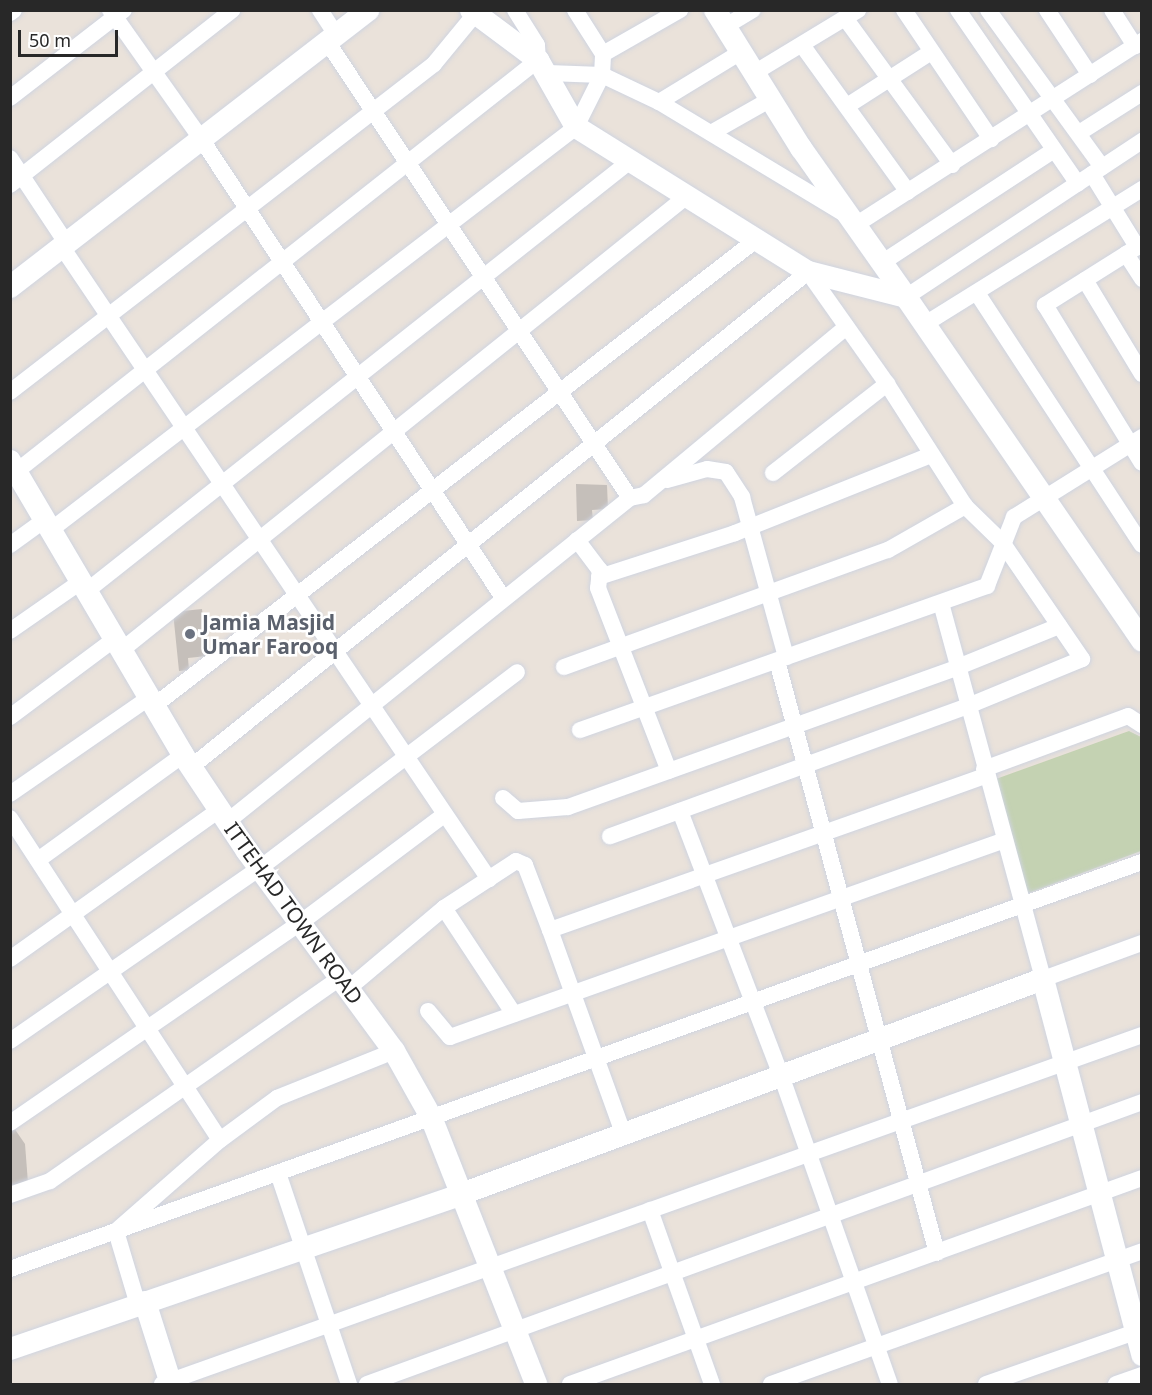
<!DOCTYPE html>
<html>
<head>
<meta charset="utf-8">
<style>
	body { margin:0 }
	#map { position:relative; width:1152px; height:1395px; overflow:hidden; background:#eae2da; font-family:"Noto Sans",sans-serif }
	div>[style] { position:absolute }
	.cemetery>* { inset:0; background:#c4d2b2 }
	.building>* { inset:0; background:#c5bfba }
	.roads { filter:drop-shadow(0 0 2px #cfd4e0) drop-shadow(0 0 2px #cfd4e0) }
	.street>* { height:16px; margin:-8px; padding:0 8px; transform-origin:8px; border-radius:8px; background:#fff }
	.secondary>* { height:22px; margin:-11px; padding:0 11px; transform-origin:11px; border-radius:11px; background:#fff }
	.dots>* { width:16px; height:16px; translate:-50% -50%; box-sizing:border-box; border:3px solid #fff; border-radius:50% }
	span { translate:-50% -50%; white-space:nowrap; text-align:center; line-height:1.15; -webkit-text-stroke:5px #fff; paint-order:stroke }
	.worship-label { font-size:21px; color:#5b616d; font-weight:700 }
	.left { translate:0 -50%; text-align:left }
	.street-label { font-size:21px; color:#282828 }
	.frame { position:absolute; inset:0; border:12px solid #282828; pointer-events:none }
	.scale { position:absolute; left:18px; top:30px; width:100px; height:27px; box-sizing:border-box; border:3px solid #282828; border-top:0; padding-left:8px; font-size:18px; line-height:21px; white-space:nowrap; color:#282828; -webkit-text-stroke:4px #fff; paint-order:stroke }
</style>
</head>
<body>
<div id="map">
	<div class="cemetery">
		<i style="clip-path:polygon(1129px 731px,1141px 737px,1141px 851px,1026px 894px,996px 779px)"></i>
	</div>
	<div class="building">
		<i style="clip-path:polygon(576px 484px,607px 485px,608px 509px,592px 510px,593px 520px,577px 521px)"></i>
		<i style="clip-path:polygon(202px 609px,207px 656px,188px 658px,189px 670px,179px 671px,173px 612px)"></i>
		<i style="clip-path:polygon(14px 1128px,25px 1144px,28px 1183px,10px 1185px,10px 1130px)"></i>
	</div>
	<div class="roads">
		<div class="street">
			<i style="left:110px;top:10px;width:159px;rotate:54.7deg"></i>
			<i style="left:202px;top:140px;width:549px;rotate:56.66deg"></i>
			<i style="left:320px;top:10px;width:31px;rotate:57deg"></i>
			<i style="left:904px;top:10px;width:156px;rotate:56deg"></i>
			<i style="left:958px;top:10px;width:211px;rotate:55.4deg"></i>
			<i style="left:988px;top:10px;width:194px;rotate:54deg"></i>
			<i style="left:1047px;top:10px;width:78px;rotate:56.5deg"></i>
			<i style="left:1112px;top:10px;width:43px;rotate:57.4deg"></i>
			<i style="left:10px;top:13px;width:5px;rotate:-37deg"></i>
			<i style="left:845px;top:18px;width:182px;rotate:53.9deg"></i>
			<i style="left:726px;top:26px;width:31px;rotate:-31deg"></i>
			<i style="left:328px;top:43px;width:546px;rotate:56.43deg"></i>
			<i style="left:802px;top:45px;width:181px;rotate:54.2deg"></i>
			<i style="left:603px;top:54px;width:89px;rotate:-29.7deg"></i>
			<i style="left:548px;top:73px;width:54px;rotate:2.1deg"></i>
			<i style="left:602px;top:75px;width:63px;rotate:25.3deg"></i>
			<i style="left:659px;top:102px;width:215px;rotate:31.1deg"></i>
			<i style="left:754px;top:73px;width:122px;rotate:-31.2deg"></i>
			<i style="left:10px;top:98px;width:144px;rotate:-37.7deg"></i>
			<i style="left:659px;top:102px;width:96px;rotate:-31.4deg"></i>
			<i style="left:847px;top:106px;width:100px;rotate:-32.7deg"></i>
			<i style="left:711px;top:133px;width:69px;rotate:-29.5deg"></i>
			<i style="left:1079px;top:133px;width:75px;rotate:-32.4deg"></i>
			<i style="left:10px;top:158px;width:103px;rotate:56.5deg"></i>
			<i style="left:1092px;top:174px;width:86px;rotate:58.3deg"></i>
			<i style="left:10px;top:185px;width:283px;rotate:-38.2deg"></i>
			<i style="left:857px;top:224px;width:339px;rotate:-32.7deg"></i>
			<i style="left:1142px;top:244px;width:115px;rotate:147.8deg"></i>
			<i style="left:1045px;top:305px;width:185px;rotate:58.5deg"></i>
			<i style="left:62px;top:247px;width:763px;rotate:55.96deg"></i>
			<i style="left:1126px;top:254px;width:30px;rotate:57deg"></i>
			<i style="left:883px;top:262px;width:204px;rotate:-33.2deg"></i>
			<i style="left:1085px;top:280px;width:110px;rotate:58.8deg"></i>
			<i style="left:977px;top:293px;width:301px;rotate:56.8deg"></i>
			<i style="left:906px;top:297px;width:283px;rotate:-33.5deg"></i>
			<i style="left:925px;top:324px;width:256px;rotate:-31.9deg"></i>
			<i style="left:10px;top:392px;width:536px;rotate:-37.72deg"></i>
			<i style="left:434px;top:64px;width:65px;rotate:-50.6deg"></i>
			<i style="left:17px;top:471px;width:664px;rotate:-38.27deg"></i>
			<i style="left:538px;top:60px;width:15px;rotate:-94deg"></i>
			<i style="left:537px;top:45px;width:41px;rotate:-122.2deg"></i>
			<i style="left:773px;top:473px;width:145px;rotate:-38deg"></i>
			<i style="left:667px;top:480px;width:41px;rotate:-15.4deg"></i>
			<i style="left:707px;top:469px;width:19px;rotate:9deg"></i>
			<i style="left:726px;top:472px;width:30px;rotate:57deg"></i>
			<i style="left:742px;top:497px;width:166px;rotate:74.6deg"></i>
			<i style="left:52px;top:529px;width:660px;rotate:-37.49deg"></i>
			<i style="left:576px;top:127px;width:58px;rotate:-63.4deg"></i>
			<i style="left:602px;top:75px;width:21px;rotate:-87deg"></i>
			<i style="left:603px;top:54px;width:52px;rotate:-122.5deg"></i>
			<i style="left:577px;top:540px;width:38px;rotate:53deg"></i>
			<i style="left:600px;top:570px;width:18px;rotate:96deg"></i>
			<i style="left:598px;top:588px;width:196px;rotate:68.8deg"></i>
			<i style="left:10px;top:545px;width:44px;rotate:-35.8deg"></i>
			<i style="left:599px;top:577px;width:143px;rotate:-17.9deg"></i>
			<i style="left:735px;top:533px;width:211px;rotate:-21.7deg"></i>
			<i style="left:88px;top:590px;width:691px;rotate:-38.36deg"></i>
			<i style="left:941px;top:603px;width:390px;rotate:74.8deg"></i>
			<i style="left:1043px;top:979px;width:105px;rotate:-20deg"></i>
			<i style="left:10px;top:631px;width:89px;rotate:-34.9deg"></i>
			<i style="left:123px;top:649px;width:723px;rotate:-38.77deg"></i>
			<i style="left:777px;top:661px;width:613px;rotate:74.88deg"></i>
			<i style="left:564px;top:667px;width:344px;rotate:-19.9deg"></i>
			<i style="left:888px;top:550px;width:89px;rotate:-29.7deg"></i>
			<i style="left:155px;top:705px;width:760px;rotate:-37.73deg"></i>
			<i style="left:10px;top:717px;width:132px;rotate:-36.7deg"></i>
			<i style="left:580px;top:730px;width:432px;rotate:-19.5deg"></i>
			<i style="left:987px;top:586px;width:74px;rotate:-68.6deg"></i>
			<i style="left:1014px;top:517px;width:151px;rotate:-32deg"></i>
			<i style="left:191px;top:767px;width:791px;rotate:-38.74deg"></i>
			<i style="left:808px;top:272px;width:137px;rotate:54.8deg"></i>
			<i style="left:887px;top:384px;width:145px;rotate:57.4deg"></i>
			<i style="left:965px;top:506px;width:52px;rotate:44.2deg"></i>
			<i style="left:1002px;top:542px;width:142px;rotate:55.6deg"></i>
			<i style="left:1082px;top:659px;width:123px;rotate:157.6deg"></i>
			<i style="left:968px;top:706px;width:381px;rotate:160deg"></i>
			<i style="left:984px;top:769px;width:153px;rotate:-20.2deg"></i>
			<i style="left:1128px;top:716px;width:17px;rotate:33deg"></i>
			<i style="left:10px;top:794px;width:170px;rotate:-34.7deg"></i>
			<i style="left:503px;top:798px;width:20px;rotate:41deg"></i>
			<i style="left:518px;top:811px;width:50px;rotate:-4.6deg"></i>
			<i style="left:568px;top:807px;width:414px;rotate:-19.7deg"></i>
			<i style="left:958px;top:667px;width:109px;rotate:-22.1deg"></i>
			<i style="left:680px;top:811px;width:286px;rotate:69.1deg"></i>
			<i style="left:782px;top:1078px;width:324px;rotate:70.6deg"></i>
			<i style="left:10px;top:818px;width:384px;rotate:56.9deg"></i>
			<i style="left:228px;top:821px;width:516px;rotate:-38.78deg"></i>
			<i style="left:630px;top:498px;width:14px;rotate:-12deg"></i>
			<i style="left:644px;top:495px;width:263px;rotate:-39.7deg"></i>
			<i style="left:38px;top:860px;width:179px;rotate:-35.9deg"></i>
			<i style="left:444px;top:908px;width:127px;rotate:56.6deg"></i>
			<i style="left:550px;top:930px;width:219px;rotate:70.2deg"></i>
			<i style="left:10px;top:959px;width:258px;rotate:-35.5deg"></i>
			<i style="left:349px;top:988px;width:124px;rotate:-40.1deg"></i>
			<i style="left:444px;top:908px;width:86px;rotate:-33.1deg"></i>
			<i style="left:516px;top:861px;width:10px;rotate:24deg"></i>
			<i style="left:525px;top:865px;width:70px;rotate:69deg"></i>
			<i style="left:550px;top:930px;width:462px;rotate:-19.5deg"></i>
			<i style="left:428px;top:1011px;width:34px;rotate:50deg"></i>
			<i style="left:450px;top:1037px;width:589px;rotate:-19.54deg"></i>
			<i style="left:10px;top:1041px;width:304px;rotate:-34.7deg"></i>
			<i style="left:260px;top:868px;width:323px;rotate:-37.3deg"></i>
			<i style="left:10px;top:1123px;width:352px;rotate:-34.6deg"></i>
			<i style="left:300px;top:923px;width:181px;rotate:-36.9deg"></i>
			<i style="left:278px;top:1173px;width:223px;rotate:71.4deg"></i>
			<i style="left:10px;top:1195px;width:42px;rotate:-19.3deg"></i>
			<i style="left:50px;top:1181px;width:355px;rotate:-35deg"></i>
			<i style="left:650px;top:1210px;width:185px;rotate:70.4deg"></i>
			<i style="left:10px;top:1269px;width:1203px;rotate:-19.78deg"></i>
			<i style="left:138px;top:1305px;width:77px;rotate:-106.6deg"></i>
			<i style="left:116px;top:1231px;width:138px;rotate:-41.2deg"></i>
			<i style="left:220px;top:1140px;width:71px;rotate:-36.4deg"></i>
			<i style="left:277px;top:1098px;width:126px;rotate:-21.9deg"></i>
			<i style="left:162px;top:1384px;width:1040px;rotate:-19.6deg"></i>
			<i style="left:367px;top:1384px;width:825px;rotate:-19.99deg"></i>
			<i style="left:570px;top:1384px;width:608px;rotate:-19.81deg"></i>
			<i style="left:771px;top:1384px;width:394px;rotate:-19.7deg"></i>
			<i style="left:986px;top:1384px;width:158px;rotate:-19.2deg"></i>
			<i style="left:1116px;top:1384px;width:28px;rotate:-19deg"></i>
		</div>
		<div class="secondary">
			<i style="left:471px;top:10px;width:84px;rotate:36.7deg"></i>
			<i style="left:538px;top:60px;width:77px;rotate:60.4deg"></i>
			<i style="left:576px;top:127px;width:274px;rotate:32deg"></i>
			<i style="left:808px;top:272px;width:101px;rotate:14.3deg"></i>
			<i style="left:906px;top:297px;width:417px;rotate:55.5deg"></i>
			<i style="left:715px;top:10px;width:163px;rotate:58.1deg"></i>
			<i style="left:801px;top:148px;width:182px;rotate:54.8deg"></i>
			<i style="left:10px;top:287px;width:453px;rotate:-37.7deg"></i>
			<i style="left:10px;top:461px;width:341px;rotate:59.5deg"></i>
			<i style="left:183px;top:755px;width:115px;rotate:56.3deg"></i>
			<i style="left:247px;top:851px;width:248px;rotate:53.7deg"></i>
			<i style="left:394px;top:1051px;width:76px;rotate:60.7deg"></i>
			<i style="left:431px;top:1117px;width:287px;rotate:68.5deg"></i>
			<i style="left:145px;top:1302px;width:86px;rotate:72.4deg"></i>
			<i style="left:10px;top:1349px;width:475px;rotate:-18.9deg"></i>
			<i style="left:459px;top:1195px;width:623px;rotate:-20.3deg"></i>
			<i style="left:1043px;top:979px;width:389px;rotate:75.2deg"></i>
		</div>
	</div>
	<div class="dots">
		<i style="left:190px;top:634px;background:#6b7280"></i>
	</div>
	<div class="worship-label">
		<span class="left" style="left:202px;top:634px">Jamia Masjid<br>Umar Farooq</span>
	</div>
	<div class="street-label">
		<span style="left:294px;top:913px;rotate:54deg">ITTEHAD TOWN ROAD</span>
	</div>
	<div class="frame"></div>
	<div class="scale">50 m</div>
</div>
</body>
</html>
